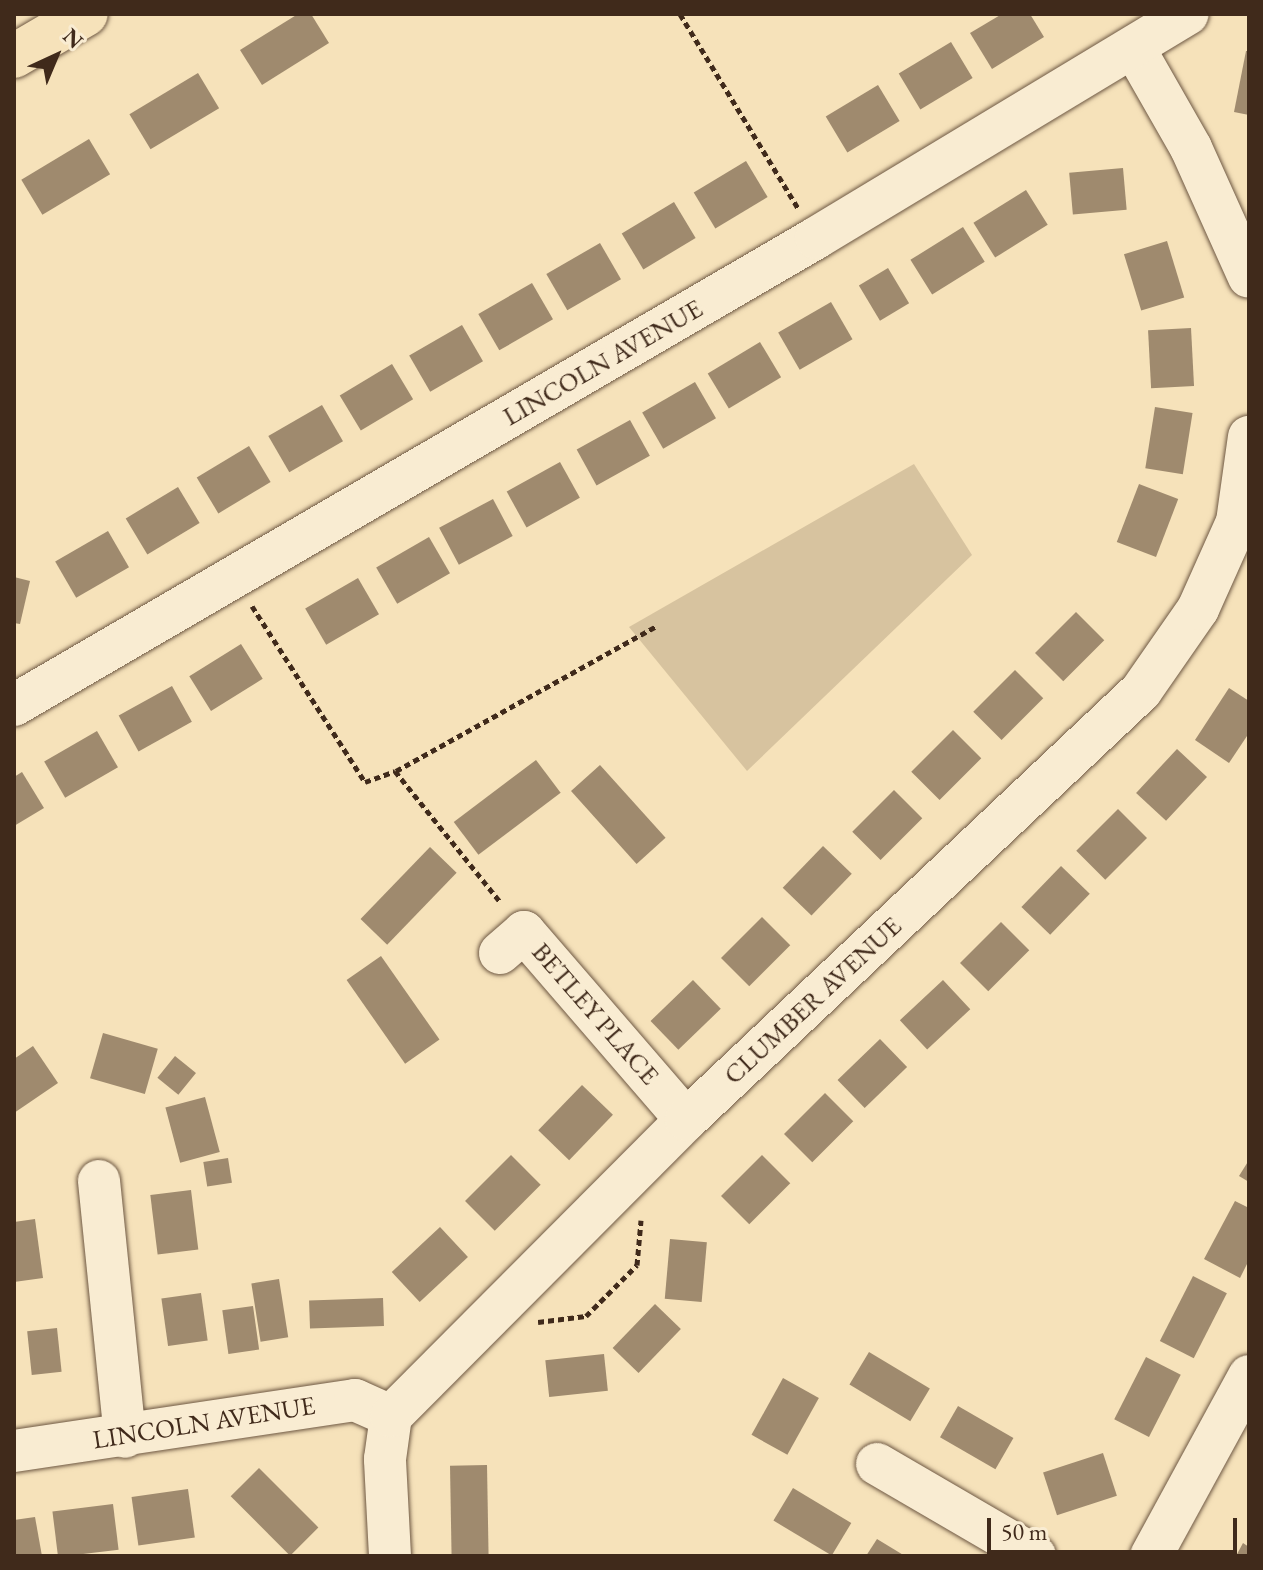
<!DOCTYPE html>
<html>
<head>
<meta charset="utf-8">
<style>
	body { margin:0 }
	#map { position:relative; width:1263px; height:1570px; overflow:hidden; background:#f6e2ba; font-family:"EB Garamond",serif }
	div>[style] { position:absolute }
	.green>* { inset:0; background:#d7c39f }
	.building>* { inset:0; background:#9f8a6e; transform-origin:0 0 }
	.path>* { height:5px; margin-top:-2.5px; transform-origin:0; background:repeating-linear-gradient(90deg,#402a1b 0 6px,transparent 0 10px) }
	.roads { filter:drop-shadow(0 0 2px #6e5843) drop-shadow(0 0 2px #6e5843) }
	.minor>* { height:42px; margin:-21px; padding:0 21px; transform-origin:21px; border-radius:21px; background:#f9ecd2 }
	.major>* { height:44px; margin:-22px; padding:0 22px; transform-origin:22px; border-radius:22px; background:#f6e2ba }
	span { translate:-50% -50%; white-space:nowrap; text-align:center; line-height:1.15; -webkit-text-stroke:8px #f9ecd2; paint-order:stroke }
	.street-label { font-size:26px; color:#402a1b }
	.frame { position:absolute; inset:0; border:16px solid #402a1b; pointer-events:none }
	.north { position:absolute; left:16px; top:16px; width:80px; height:80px; -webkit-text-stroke:6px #f9ecd2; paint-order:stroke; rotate:44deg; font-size:22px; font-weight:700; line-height:32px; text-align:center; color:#402a1b }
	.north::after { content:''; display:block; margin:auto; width:28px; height:36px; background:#402a1b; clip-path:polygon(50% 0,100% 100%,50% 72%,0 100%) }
	.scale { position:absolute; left:987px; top:1518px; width:250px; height:36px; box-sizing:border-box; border:4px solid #402a1b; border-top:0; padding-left:10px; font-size:24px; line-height:28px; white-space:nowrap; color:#402a1b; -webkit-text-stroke:6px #f9ecd2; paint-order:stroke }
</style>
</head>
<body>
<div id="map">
	<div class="green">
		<i style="clip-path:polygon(914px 464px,972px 555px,747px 771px,629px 627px)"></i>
	</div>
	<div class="building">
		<i style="clip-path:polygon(298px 14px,311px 14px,329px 43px,262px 85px,240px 50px)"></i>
		<i style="clip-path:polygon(1002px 14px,1030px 14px,1044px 37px,992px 69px,970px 33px)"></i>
		<i style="left:951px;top:42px;width:42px;height:61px;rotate:59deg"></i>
		<i style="clip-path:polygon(1246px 51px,1249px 51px,1249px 115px,1234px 112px)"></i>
		<i style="left:198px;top:73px;width:41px;height:80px;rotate:59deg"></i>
		<i style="left:878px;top:85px;width:42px;height:61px;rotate:59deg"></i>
		<i style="left:89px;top:139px;width:41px;height:79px;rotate:59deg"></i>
		<i style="left:746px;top:161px;width:42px;height:61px;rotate:59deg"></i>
		<i style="left:1123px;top:168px;width:42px;height:54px;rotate:85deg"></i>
		<i style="left:1026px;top:190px;width:41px;height:62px;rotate:58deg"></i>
		<i style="left:674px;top:202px;width:42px;height:61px;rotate:59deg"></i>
		<i style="left:963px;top:227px;width:41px;height:62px;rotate:58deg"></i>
		<i style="left:1167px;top:241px;width:59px;height:45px;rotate:73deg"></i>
		<i style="left:600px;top:243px;width:42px;height:62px;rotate:60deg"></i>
		<i style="left:888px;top:268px;width:41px;height:34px;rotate:59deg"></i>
		<i style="left:532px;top:283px;width:42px;height:62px;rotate:60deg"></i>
		<i style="left:831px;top:302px;width:43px;height:61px;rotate:60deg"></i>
		<i style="left:462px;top:325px;width:42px;height:61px;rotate:60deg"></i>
		<i style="left:1191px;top:328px;width:58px;height:43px;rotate:87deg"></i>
		<i style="left:760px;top:342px;width:41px;height:61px;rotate:59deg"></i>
		<i style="left:392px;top:364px;width:41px;height:61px;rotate:59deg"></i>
		<i style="left:695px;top:382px;width:42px;height:61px;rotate:60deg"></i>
		<i style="left:322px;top:405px;width:42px;height:62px;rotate:60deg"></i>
		<i style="left:1155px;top:407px;width:38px;height:62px;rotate:9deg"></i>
		<i style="left:630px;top:420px;width:41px;height:61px;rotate:61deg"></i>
		<i style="left:249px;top:446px;width:42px;height:61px;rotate:59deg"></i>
		<i style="left:560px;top:462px;width:41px;height:61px;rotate:61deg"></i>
		<i style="left:1139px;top:484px;width:42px;height:62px;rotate:21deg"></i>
		<i style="left:178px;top:487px;width:42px;height:61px;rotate:59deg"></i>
		<i style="left:493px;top:499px;width:42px;height:61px;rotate:62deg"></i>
		<i style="left:108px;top:531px;width:42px;height:61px;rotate:60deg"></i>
		<i style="left:429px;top:537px;width:42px;height:61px;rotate:60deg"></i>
		<i style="clip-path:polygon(14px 577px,30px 581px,20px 624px,14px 623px)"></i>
		<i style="left:358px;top:578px;width:42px;height:61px;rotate:60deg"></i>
		<i style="left:1076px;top:612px;width:40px;height:58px;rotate:45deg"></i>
		<i style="left:241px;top:644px;width:41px;height:61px;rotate:58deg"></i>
		<i style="left:1015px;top:670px;width:40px;height:59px;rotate:45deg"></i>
		<i style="left:172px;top:686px;width:41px;height:61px;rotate:61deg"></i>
		<i style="clip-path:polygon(1229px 688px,1249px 701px,1249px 733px,1229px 763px,1195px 740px)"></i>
		<i style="left:953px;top:730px;width:40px;height:59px;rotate:45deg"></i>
		<i style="left:97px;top:731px;width:42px;height:61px;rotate:60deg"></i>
		<i style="left:1177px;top:749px;width:41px;height:60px;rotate:43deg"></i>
		<i style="left:536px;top:760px;width:41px;height:103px;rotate:53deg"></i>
		<i style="left:600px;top:765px;width:98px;height:39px;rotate:48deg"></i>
		<i style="clip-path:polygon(22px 772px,44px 808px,14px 826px,14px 777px)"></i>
		<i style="left:894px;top:790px;width:40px;height:59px;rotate:45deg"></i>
		<i style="left:1118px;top:809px;width:41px;height:59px;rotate:45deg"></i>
		<i style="left:823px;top:846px;width:40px;height:58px;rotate:44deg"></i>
		<i style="left:430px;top:847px;width:37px;height:100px;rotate:44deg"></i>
		<i style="left:1061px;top:866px;width:40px;height:57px;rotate:44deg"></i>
		<i style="left:762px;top:917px;width:40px;height:58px;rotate:45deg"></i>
		<i style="left:1001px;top:922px;width:40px;height:58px;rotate:45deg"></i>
		<i style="left:381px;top:956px;width:102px;height:42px;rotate:55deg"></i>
		<i style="left:693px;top:980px;width:40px;height:59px;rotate:46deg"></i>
		<i style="left:943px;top:980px;width:40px;height:59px;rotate:47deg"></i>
		<i style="left:103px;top:1033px;width:57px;height:47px;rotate:16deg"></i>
		<i style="left:880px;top:1039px;width:39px;height:59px;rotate:46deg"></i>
		<i style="clip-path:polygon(33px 1046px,58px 1083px,14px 1113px,14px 1059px)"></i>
		<i style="left:175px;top:1056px;width:27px;height:28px;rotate:39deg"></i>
		<i style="left:582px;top:1085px;width:43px;height:63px;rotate:44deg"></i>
		<i style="left:825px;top:1093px;width:40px;height:58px;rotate:45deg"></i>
		<i style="left:205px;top:1097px;width:57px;height:41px;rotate:75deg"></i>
		<i style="left:511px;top:1155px;width:42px;height:65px;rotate:45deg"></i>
		<i style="left:762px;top:1155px;width:40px;height:58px;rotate:45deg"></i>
		<i style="left:228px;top:1158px;width:25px;height:25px;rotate:81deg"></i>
		<i style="clip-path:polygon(1249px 1160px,1249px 1182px,1239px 1176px)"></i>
		<i style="left:191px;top:1190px;width:60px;height:41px;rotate:83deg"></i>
		<i style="clip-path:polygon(1235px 1201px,1249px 1208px,1249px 1260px,1240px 1278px,1204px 1259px)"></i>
		<i style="clip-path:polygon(35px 1219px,43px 1278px,14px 1282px,14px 1222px)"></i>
		<i style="left:440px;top:1227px;width:41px;height:66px;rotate:47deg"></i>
		<i style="left:670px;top:1239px;width:37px;height:60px;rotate:5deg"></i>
		<i style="left:1193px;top:1276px;width:38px;height:73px;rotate:27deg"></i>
		<i style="left:279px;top:1279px;width:59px;height:28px;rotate:81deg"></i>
		<i style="left:201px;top:1293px;width:48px;height:40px;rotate:82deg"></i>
		<i style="left:383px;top:1298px;width:28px;height:74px;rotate:88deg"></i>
		<i style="left:655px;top:1304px;width:36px;height:61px;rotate:44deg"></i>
		<i style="left:253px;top:1306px;width:44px;height:31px;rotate:82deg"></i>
		<i style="left:57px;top:1328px;width:44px;height:30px;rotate:84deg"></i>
		<i style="left:869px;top:1352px;width:71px;height:38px;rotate:31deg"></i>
		<i style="left:604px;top:1354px;width:37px;height:59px;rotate:84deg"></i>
		<i style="left:1146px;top:1357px;width:39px;height:70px;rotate:27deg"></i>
		<i style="left:783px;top:1378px;width:41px;height:65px;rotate:29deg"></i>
		<i style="left:958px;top:1406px;width:64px;height:36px;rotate:30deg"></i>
		<i style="left:1103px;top:1453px;width:45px;height:63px;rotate:72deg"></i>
		<i style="left:487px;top:1465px;width:91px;height:37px;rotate:89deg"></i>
		<i style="left:259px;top:1468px;width:84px;height:40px;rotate:45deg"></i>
		<i style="left:793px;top:1488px;width:68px;height:38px;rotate:31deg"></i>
		<i style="left:188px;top:1489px;width:49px;height:57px;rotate:82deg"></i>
		<i style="left:113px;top:1504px;width:46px;height:61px;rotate:83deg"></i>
		<i style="clip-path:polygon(35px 1517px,42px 1556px,14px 1556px,14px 1520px)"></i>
		<i style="clip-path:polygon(877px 1539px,905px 1556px,866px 1556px)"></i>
		<i style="clip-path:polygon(1243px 1543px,1249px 1547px,1249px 1556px,1236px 1556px)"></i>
	</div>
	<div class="path">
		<i style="left:680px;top:14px;width:227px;rotate:58.7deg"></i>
		<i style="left:252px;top:606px;width:209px;rotate:57.3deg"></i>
		<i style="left:365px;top:782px;width:32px;rotate:-20deg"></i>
		<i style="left:395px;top:771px;width:169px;rotate:51.2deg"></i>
		<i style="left:396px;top:771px;width:299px;rotate:-29.1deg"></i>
		<i style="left:538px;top:1322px;width:48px;rotate:-7.1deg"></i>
		<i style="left:586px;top:1316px;width:72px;rotate:-45deg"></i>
		<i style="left:637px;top:1265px;width:45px;rotate:-84.9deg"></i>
	</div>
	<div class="roads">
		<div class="minor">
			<i style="left:1134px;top:48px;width:115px;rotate:60.3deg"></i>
			<i style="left:1191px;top:148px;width:141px;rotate:65.8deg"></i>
			<i style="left:14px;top:705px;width:928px;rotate:-30.21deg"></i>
			<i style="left:816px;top:238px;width:434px;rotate:-31.1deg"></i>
			<i style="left:500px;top:953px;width:32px;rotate:-41deg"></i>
			<i style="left:524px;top:932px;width:248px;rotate:49.2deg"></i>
			<i style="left:99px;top:1181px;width:257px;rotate:84.2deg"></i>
			<i style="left:14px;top:1451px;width:345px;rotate:-8.5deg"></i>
			<i style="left:355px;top:1400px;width:39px;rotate:24deg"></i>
			<i style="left:877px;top:1464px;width:183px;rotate:30.2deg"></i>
			<i style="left:390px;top:1556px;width:97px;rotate:-93deg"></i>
			<i style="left:385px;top:1459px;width:43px;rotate:-82.1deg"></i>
			<i style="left:391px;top:1416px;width:418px;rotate:-45.1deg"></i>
			<i style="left:686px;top:1120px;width:625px;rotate:-43.32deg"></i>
			<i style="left:1141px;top:691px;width:100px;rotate:-55.2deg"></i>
			<i style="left:1198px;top:609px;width:95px;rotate:-65.9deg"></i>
			<i style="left:1237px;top:522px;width:86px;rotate:-82deg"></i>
			<i style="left:1151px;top:1556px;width:205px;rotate:-61.4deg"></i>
		</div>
		<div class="major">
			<i style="left:14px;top:56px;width:83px;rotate:-30.3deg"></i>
		</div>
	</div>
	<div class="street-label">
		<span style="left:603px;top:363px;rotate:-30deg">LINCOLN AVENUE</span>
		<span style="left:813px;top:1001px;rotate:-43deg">CLUMBER AVENUE</span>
		<span style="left:595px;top:1014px;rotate:49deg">BETLEY PLACE</span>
		<span style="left:204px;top:1423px;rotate:-9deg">LINCOLN AVENUE</span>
	</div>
	<div class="frame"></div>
	<div class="north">N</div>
	<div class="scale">50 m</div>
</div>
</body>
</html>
